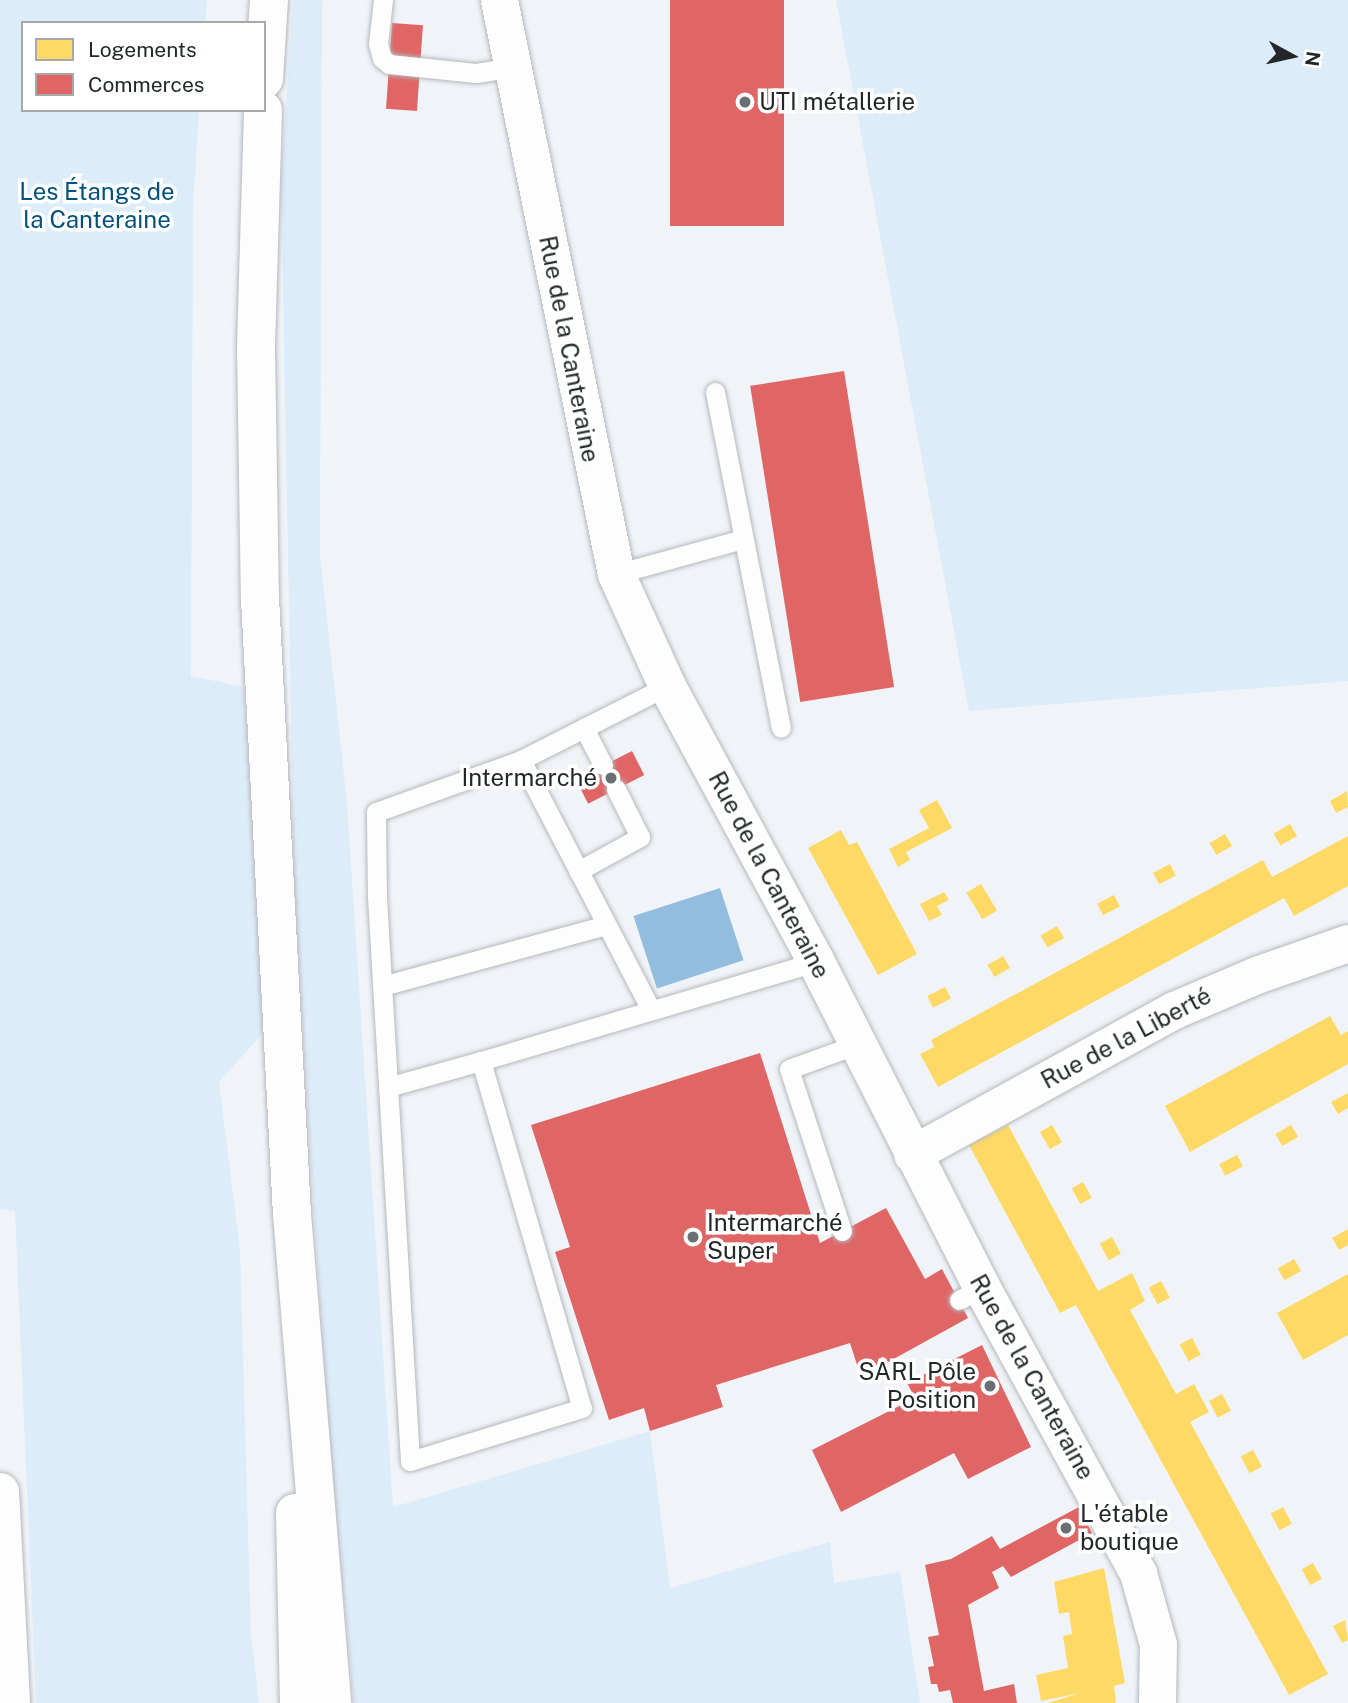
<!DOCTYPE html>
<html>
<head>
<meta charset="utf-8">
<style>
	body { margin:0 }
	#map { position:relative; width:1348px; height:1703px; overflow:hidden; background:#f0f4f8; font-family:"Public Sans",sans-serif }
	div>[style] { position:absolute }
	.green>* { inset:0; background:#ddecf9 }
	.water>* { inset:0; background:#92bdde; transform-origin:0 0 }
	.homes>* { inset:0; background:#ffd966; transform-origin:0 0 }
	.shops>* { inset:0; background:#e06666; transform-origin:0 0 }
	.roads { filter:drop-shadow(0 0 2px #b5b8bb) drop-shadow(0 0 2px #b5b8bb) }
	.lane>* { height:19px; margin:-9.5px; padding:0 9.5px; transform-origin:9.5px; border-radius:9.5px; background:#fdfdfe }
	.street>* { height:37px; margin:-18.5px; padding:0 18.5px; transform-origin:18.5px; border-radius:18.5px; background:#fdfdfe }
	.secondary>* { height:38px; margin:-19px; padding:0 19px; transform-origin:19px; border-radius:19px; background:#fdfdfe }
	.dots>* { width:19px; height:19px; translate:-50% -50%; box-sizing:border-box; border:4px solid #fff; border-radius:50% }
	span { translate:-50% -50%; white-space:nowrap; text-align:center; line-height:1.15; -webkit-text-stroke:7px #fff; paint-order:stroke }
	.poi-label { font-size:24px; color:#242729 }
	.left { translate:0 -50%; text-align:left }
	.right { translate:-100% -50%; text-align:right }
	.park-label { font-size:24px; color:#03527d }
	.street-label { font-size:24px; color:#242729 }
	.legend { position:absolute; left:21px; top:21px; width:245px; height:91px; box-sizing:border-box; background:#fff; border:2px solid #a7a9a9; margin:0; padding:9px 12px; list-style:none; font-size:21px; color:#242729 }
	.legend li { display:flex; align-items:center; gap:14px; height:35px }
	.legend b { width:35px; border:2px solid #a7a9a9 }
	.north { position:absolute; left:1257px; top:21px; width:70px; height:70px; -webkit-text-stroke:5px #fff; paint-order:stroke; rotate:98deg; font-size:19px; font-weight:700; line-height:28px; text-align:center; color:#242729 }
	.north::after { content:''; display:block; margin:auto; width:24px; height:32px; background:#242729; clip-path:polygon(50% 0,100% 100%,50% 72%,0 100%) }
</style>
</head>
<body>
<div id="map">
	<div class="green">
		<i style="clip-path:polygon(0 0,207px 0,205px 23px,23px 23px,23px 110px,199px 110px,193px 208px,191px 676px,244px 687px,265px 1031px,219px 1082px,240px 1250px,251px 1636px,259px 1703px,36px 1703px,15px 1211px,0 1209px)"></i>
		<i style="clip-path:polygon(293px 0,322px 0,320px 555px,347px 803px,393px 1507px,650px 1431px,670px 1588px,830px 1542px,834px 1583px,900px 1572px,920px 1703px,354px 1703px,327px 1417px,294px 885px,281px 180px)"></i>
		<i style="clip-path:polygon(836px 0,1348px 0,1348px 681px,969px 711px)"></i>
	</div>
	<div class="water">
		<i style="left:720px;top:888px;width:76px;height:91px;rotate:72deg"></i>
	</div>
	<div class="homes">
		<i style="clip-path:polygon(1347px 791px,1348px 807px,1336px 813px,1330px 801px)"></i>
		<i style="clip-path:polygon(937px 800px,952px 828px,906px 852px,910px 860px,898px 867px,889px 849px,929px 828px,919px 810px)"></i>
		<i style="left:1290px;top:824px;width:14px;height:19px;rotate:60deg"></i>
		<i style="clip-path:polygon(841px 830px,849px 845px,857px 842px,917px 954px,878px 975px,808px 848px)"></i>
		<i style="left:1225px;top:834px;width:14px;height:18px;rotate:60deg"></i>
		<i style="clip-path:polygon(1348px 836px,1348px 886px,1294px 916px,1284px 898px,938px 1087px,920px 1054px,934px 1047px,931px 1040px,1263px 860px,1272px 877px)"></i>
		<i style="left:1170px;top:864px;width:13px;height:19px;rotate:63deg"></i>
		<i style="left:981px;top:884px;width:31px;height:17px;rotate:59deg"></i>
		<i style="clip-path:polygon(944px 892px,949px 900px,937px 906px,942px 915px,929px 921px,920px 904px)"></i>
		<i style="left:1114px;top:895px;width:13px;height:19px;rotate:63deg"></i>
		<i style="left:1057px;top:926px;width:14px;height:19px;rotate:60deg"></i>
		<i style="left:1003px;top:956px;width:14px;height:18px;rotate:60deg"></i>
		<i style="left:945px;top:987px;width:13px;height:20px;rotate:63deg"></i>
		<i style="clip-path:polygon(1330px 1016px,1341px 1035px,1348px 1031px,1348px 1064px,1190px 1152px,1165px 1106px)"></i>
		<i style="clip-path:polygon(1348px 1093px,1348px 1108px,1338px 1114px,1331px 1102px)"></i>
		<i style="clip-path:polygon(1008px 1125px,1098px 1291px,1132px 1273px,1145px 1301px,1130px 1310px,1176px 1394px,1194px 1384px,1209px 1412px,1190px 1422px,1328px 1674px,1289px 1695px,1076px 1305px,1060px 1313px,969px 1145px)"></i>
		<i style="left:1052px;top:1125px;width:20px;height:14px;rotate:60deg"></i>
		<i style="left:1291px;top:1125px;width:14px;height:18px;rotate:60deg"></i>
		<i style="left:1237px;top:1155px;width:13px;height:20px;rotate:63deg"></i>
		<i style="left:1083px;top:1182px;width:18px;height:13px;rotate:61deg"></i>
		<i style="clip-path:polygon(1348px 1229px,1348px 1245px,1339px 1250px,1332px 1238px)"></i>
		<i style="left:1112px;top:1237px;width:19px;height:14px;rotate:62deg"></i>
		<i style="left:1294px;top:1259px;width:14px;height:19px;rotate:60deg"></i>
		<i style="clip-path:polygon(1348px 1274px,1348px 1335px,1303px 1360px,1277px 1313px)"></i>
		<i style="left:1161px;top:1281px;width:19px;height:14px;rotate:62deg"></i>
		<i style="left:1192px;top:1338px;width:19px;height:14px;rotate:62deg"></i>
		<i style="left:1222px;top:1394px;width:19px;height:15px;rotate:62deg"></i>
		<i style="left:1253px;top:1450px;width:19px;height:14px;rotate:62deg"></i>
		<i style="left:1283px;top:1507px;width:19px;height:14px;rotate:62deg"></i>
		<i style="left:1313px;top:1563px;width:18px;height:13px;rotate:61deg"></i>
		<i style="clip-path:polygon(1104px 1568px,1125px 1683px,1114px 1686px,1116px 1703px,1048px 1703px,1080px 1693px,1041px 1701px,1036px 1675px,1068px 1668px,1063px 1636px,1072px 1634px,1069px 1612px,1059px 1614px,1054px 1582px)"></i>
		<i style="clip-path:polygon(1345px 1620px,1348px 1640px,1342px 1643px,1333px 1626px)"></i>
	</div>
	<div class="shops">
		<i style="left:670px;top:0;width:114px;height:226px"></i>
		<i style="left:392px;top:23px;width:31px;height:86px;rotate:4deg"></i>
		<i style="left:844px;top:371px;width:320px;height:95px;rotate:81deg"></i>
		<i style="left:632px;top:751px;width:27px;height:63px;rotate:63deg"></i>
		<i style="clip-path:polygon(760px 1053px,820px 1243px,886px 1208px,925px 1279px,942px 1269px,968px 1318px,861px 1377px,850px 1343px,716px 1385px,723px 1407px,650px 1431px,644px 1408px,609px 1420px,555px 1252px,570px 1247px,531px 1125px)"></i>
		<i style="clip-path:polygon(982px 1345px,1031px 1447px,968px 1479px,954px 1453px,841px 1512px,812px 1450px,915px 1398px,907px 1383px)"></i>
		<i style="clip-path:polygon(1079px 1507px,1092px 1533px,1011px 1577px,1003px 1566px,992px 1572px,999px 1588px,968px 1605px,984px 1691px,1014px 1684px,1017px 1703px,953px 1703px,950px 1690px,939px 1692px,937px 1684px,931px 1684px,928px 1667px,934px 1666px,928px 1637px,939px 1635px,925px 1565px,951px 1559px,992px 1536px,1000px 1549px)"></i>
	</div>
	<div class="roads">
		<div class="lane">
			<i style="left:383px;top:0;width:44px;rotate:96.5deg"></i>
			<i style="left:378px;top:44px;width:15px;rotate:74deg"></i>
			<i style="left:382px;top:58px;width:9px;rotate:41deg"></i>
			<i style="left:389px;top:64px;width:87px;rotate:5.9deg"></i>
			<i style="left:476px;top:73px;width:36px;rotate:-9deg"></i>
			<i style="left:715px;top:392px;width:342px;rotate:78.9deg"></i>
			<i style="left:616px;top:574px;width:132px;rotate:-15.4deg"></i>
			<i style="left:584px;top:728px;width:93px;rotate:-26.8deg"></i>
			<i style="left:603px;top:765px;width:42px;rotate:-117.2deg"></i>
			<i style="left:584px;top:728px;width:71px;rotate:153.1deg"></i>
			<i style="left:521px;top:760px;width:282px;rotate:62.5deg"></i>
			<i style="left:578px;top:871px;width:71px;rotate:-28.7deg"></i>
			<i style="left:640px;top:837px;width:54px;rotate:-116.6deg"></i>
			<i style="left:382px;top:986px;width:232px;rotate:-15.2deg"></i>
			<i style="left:481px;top:1061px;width:349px;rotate:-16.5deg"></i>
			<i style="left:388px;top:1087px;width:97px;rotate:-15.6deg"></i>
			<i style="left:481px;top:1061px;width:361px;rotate:73.8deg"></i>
			<i style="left:582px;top:1408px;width:180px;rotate:162.9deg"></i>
			<i style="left:410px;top:1461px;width:565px;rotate:-93.35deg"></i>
			<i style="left:377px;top:897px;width:85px;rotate:-90.7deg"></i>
			<i style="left:376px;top:812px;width:154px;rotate:-19.7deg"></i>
			<i style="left:842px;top:1231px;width:170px;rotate:-108.1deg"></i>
			<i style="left:789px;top:1069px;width:73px;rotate:-19.9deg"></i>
			<i style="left:959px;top:1300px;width:26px;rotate:-28deg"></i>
		</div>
		<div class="street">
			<i style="left:499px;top:0;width:586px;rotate:78.48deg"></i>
			<i style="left:616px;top:574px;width:123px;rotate:65.5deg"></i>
			<i style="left:667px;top:686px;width:314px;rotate:61.6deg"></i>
			<i style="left:816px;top:962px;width:366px;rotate:63deg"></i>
			<i style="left:982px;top:1288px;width:325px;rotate:61.3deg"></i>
			<i style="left:1138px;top:1573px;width:74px;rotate:74.3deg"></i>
			<i style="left:1158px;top:1644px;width:59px;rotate:91deg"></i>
			<i style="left:912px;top:1154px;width:299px;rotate:-28.8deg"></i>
			<i style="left:1174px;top:1010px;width:92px;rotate:-23deg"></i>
			<i style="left:1259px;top:974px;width:94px;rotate:-19.2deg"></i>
			<i style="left:0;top:1491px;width:212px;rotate:87deg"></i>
		</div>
		<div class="secondary">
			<i style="left:264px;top:79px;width:79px;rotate:-86.4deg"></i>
			<i style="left:263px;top:110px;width:239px;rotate:91.7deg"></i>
			<i style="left:256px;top:349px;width:249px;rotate:89.1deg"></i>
			<i style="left:260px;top:598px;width:617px;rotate:87.03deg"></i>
			<i style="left:292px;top:1214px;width:491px;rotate:85.3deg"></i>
			<i style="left:295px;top:1513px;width:190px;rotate:88.8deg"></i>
		</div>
	</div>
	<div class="dots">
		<i style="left:745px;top:102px;background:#6b6f71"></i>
		<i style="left:611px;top:778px;background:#6b6f71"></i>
		<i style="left:693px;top:1237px;background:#6b6f71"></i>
		<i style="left:990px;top:1386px;background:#6b6f71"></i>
		<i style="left:1066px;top:1528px;background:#6b6f71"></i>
	</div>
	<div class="poi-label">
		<span class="left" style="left:759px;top:102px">UTI métallerie</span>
		<span class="right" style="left:597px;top:778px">Intermarché</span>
		<span class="left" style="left:707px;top:1237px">Intermarché<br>Super</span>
		<span class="right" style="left:976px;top:1386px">SARL Pôle<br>Position</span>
		<span class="left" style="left:1080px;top:1528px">L'étable<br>boutique</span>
	</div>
	<div class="park-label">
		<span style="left:97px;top:206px">Les Étangs de<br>la Canteraine</span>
	</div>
	<div class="street-label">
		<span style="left:569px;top:349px;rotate:79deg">Rue de la Canteraine</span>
		<span style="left:769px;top:875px;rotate:62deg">Rue de la Canteraine</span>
		<span style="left:1126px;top:1038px;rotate:-28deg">Rue de la Liberté</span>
		<span style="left:1032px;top:1377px;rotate:61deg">Rue de la Canteraine</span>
	</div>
	<ul class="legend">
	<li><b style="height:19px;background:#ffd966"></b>Logements</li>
	<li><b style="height:19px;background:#e06666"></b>Commerces</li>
	</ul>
	<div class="north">N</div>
</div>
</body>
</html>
